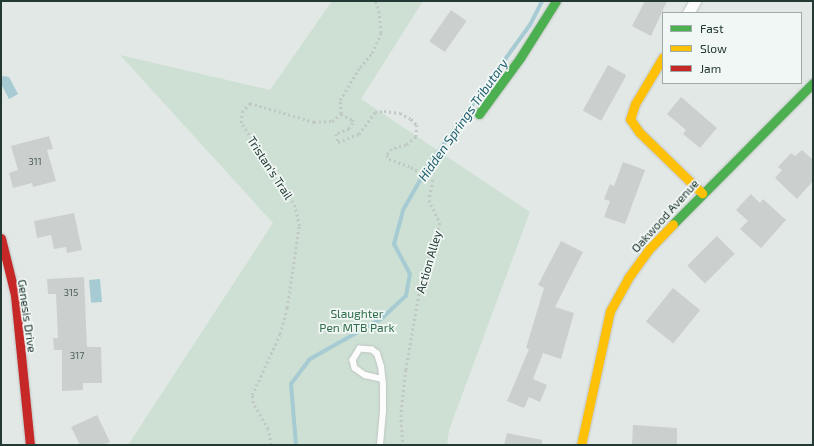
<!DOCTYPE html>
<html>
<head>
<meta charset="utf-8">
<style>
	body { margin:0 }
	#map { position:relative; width:814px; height:446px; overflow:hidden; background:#e2e8e5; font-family:"Exo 2",sans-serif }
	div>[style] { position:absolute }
	.green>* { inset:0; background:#cde0d3 }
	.water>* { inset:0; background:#a6cbd3; transform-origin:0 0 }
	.stream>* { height:4px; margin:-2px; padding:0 2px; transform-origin:2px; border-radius:2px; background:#a6cbd3 }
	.building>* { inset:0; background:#cbd0ce; transform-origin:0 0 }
	.path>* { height:2.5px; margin-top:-1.25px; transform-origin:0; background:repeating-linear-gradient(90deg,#bfc8c4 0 2px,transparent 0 5px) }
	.roads { filter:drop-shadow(0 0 1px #bfc4c2) drop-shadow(0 0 1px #bfc4c2) }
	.lane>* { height:5.5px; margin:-2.75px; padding:0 2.75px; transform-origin:2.75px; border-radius:2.75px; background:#fbfcfb }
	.street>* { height:11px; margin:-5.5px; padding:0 5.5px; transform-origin:5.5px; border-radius:5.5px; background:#fbfcfb }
	.fast>* { height:9px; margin:-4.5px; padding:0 4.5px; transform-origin:4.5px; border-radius:4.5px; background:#4caf50 }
	.slow>* { height:9px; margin:-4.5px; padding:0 4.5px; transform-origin:4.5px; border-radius:4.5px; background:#ffc107 }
	.jam>* { height:9px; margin:-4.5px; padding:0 4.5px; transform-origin:4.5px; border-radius:4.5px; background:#c62828 }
	span { translate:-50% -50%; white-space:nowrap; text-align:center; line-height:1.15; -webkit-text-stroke:3.5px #f1f7f4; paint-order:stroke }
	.number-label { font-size:10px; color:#4d605b }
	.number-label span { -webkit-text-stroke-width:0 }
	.street-label { font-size:12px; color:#223934 }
	.park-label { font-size:12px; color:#306d4a }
	.water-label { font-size:13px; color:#215f70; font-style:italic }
	.frame { position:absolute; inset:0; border:2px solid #223934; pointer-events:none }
	.legend { position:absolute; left:662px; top:12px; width:140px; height:72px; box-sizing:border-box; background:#f1f7f4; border:1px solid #9eaba7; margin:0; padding:5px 7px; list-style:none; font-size:12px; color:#223934 }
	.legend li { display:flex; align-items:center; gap:8px; height:20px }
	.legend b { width:20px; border:1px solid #9eaba7 }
</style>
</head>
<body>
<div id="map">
	<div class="green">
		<i style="clip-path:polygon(332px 1px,423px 1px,361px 99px,530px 212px,449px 430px,447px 445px,128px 445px,273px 223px,120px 55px,270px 90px)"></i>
	</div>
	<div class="water">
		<i style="clip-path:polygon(4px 76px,9px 77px,18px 94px,9px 99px,1px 84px,1px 77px)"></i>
		<i style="left:100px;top:279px;width:23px;height:11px;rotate:85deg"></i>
	</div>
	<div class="stream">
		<i style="left:296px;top:445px;width:61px;rotate:-94.7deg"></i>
		<i style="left:291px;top:384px;width:31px;rotate:-53deg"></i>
		<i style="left:310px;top:359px;width:81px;rotate:-29.4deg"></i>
		<i style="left:381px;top:319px;width:34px;rotate:-43deg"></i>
		<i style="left:406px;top:296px;width:22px;rotate:-80deg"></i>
		<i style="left:410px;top:274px;width:34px;rotate:-118deg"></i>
		<i style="left:394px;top:244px;width:35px;rotate:-75deg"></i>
		<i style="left:403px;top:210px;width:54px;rotate:-60.1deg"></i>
		<i style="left:430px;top:163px;width:170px;rotate:-54.1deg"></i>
		<i style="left:530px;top:25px;width:27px;rotate:-63deg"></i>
	</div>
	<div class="building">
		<i style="clip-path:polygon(645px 1px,667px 1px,651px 36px,632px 26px)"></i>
		<i style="left:451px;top:10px;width:19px;height:38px;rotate:35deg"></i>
		<i style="left:608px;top:65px;width:21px;height:52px;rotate:29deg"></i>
		<i style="clip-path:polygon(681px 97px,717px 128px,700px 148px,683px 134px,686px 130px,667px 114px)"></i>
		<i style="clip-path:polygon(49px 136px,53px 149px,47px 150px,56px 181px,33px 187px,32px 183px,13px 188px,9px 173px,18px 170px,11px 146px)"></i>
		<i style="clip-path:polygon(802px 150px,813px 160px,813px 181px,797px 199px,775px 178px,782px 170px,778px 167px,791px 153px,795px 156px)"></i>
		<i style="clip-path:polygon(623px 162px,645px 170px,625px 224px,604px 217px,610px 201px,604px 199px,610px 184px,614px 186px)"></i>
		<i style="clip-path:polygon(751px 194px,760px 203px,763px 199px,786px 220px,761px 248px,740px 229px,748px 221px,736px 210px)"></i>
		<i style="clip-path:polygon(74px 213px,82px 250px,67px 253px,66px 247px,54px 249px,51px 235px,37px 238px,34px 221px)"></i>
		<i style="left:717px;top:236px;width:25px;height:42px;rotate:45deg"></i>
		<i style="clip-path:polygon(561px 241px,583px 252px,555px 307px,574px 313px,561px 359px,543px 353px,533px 379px,547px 385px,540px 402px,529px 397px,524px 408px,507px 401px,529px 349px,526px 348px,544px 288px,538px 285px)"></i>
		<i style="clip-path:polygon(84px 277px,87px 347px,101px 347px,102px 383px,83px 383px,83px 390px,62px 391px,62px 350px,54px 350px,53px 338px,58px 338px,56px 294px,48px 294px,47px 279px)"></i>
		<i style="left:673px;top:288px;width:35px;height:43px;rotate:39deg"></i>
		<i style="clip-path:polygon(97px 415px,110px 442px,103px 445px,80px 445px,71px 427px)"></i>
		<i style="clip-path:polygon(633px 425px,677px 428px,677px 445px,632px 445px)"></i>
		<i style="clip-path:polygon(507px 433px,542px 440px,542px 445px,504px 445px)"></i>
	</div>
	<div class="path">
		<i style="left:341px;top:114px;width:13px;rotate:27deg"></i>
		<i style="left:353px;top:120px;width:3px;rotate:90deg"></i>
		<i style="left:353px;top:123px;width:7px;rotate:124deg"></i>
		<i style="left:349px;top:129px;width:14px;rotate:159deg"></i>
		<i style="left:336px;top:134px;width:8px;rotate:76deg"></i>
		<i style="left:338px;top:142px;width:22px;rotate:-21deg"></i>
		<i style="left:359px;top:134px;width:27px;rotate:-54deg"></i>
		<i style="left:375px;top:112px;width:9px;rotate:-6deg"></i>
		<i style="left:384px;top:111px;width:16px;rotate:7deg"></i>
		<i style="left:400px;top:113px;width:13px;rotate:29deg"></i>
		<i style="left:411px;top:119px;width:8px;rotate:45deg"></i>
		<i style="left:417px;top:125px;width:12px;rotate:95deg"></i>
		<i style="left:416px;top:137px;width:13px;rotate:141deg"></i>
		<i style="left:406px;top:145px;width:15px;rotate:164deg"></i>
		<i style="left:392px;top:149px;width:8px;rotate:130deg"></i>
		<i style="left:387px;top:155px;width:4px;rotate:63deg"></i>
		<i style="left:389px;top:159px;width:23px;rotate:20deg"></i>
		<i style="left:411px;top:167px;width:26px;rotate:31deg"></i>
		<i style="left:433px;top:180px;width:20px;rotate:101deg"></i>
		<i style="left:429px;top:200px;width:25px;rotate:64deg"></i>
		<i style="left:440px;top:223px;width:64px;rotate:107.3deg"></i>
		<i style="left:421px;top:284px;width:87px;rotate:99.9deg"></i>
		<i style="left:406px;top:370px;width:45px;rotate:96.3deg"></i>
		<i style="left:401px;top:415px;width:30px;rotate:86deg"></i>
		<i style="left:271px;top:445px;width:16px;rotate:-101deg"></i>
		<i style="left:268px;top:429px;width:30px;rotate:-120deg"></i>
		<i style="left:253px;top:403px;width:8px;rotate:-97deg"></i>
		<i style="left:252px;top:395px;width:67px;rotate:-65.3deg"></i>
		<i style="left:280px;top:334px;width:27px;rotate:-75deg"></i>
		<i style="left:287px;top:308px;width:83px;rotate:-81.7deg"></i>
		<i style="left:299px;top:226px;width:19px;rotate:-102deg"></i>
		<i style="left:295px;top:207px;width:16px;rotate:-117deg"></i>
		<i style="left:288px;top:193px;width:84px;rotate:-123.9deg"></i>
		<i style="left:241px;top:123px;width:11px;rotate:-85deg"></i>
		<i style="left:242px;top:112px;width:12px;rotate:-48deg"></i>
		<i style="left:250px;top:103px;width:67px;rotate:16.5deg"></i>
		<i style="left:314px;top:122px;width:18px;rotate:-3deg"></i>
		<i style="left:332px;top:121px;width:11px;rotate:-38deg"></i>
		<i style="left:341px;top:114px;width:14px;rotate:-94deg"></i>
		<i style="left:340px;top:100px;width:39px;rotate:-59deg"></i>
		<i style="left:360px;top:67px;width:18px;rotate:-49deg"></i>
		<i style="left:372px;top:53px;width:22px;rotate:-66deg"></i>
		<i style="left:381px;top:33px;width:20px;rotate:-96deg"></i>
		<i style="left:379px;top:13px;width:13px;rotate:-108deg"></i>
		<i style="left:810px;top:445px;width:3px;rotate:-18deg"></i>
	</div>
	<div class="roads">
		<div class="lane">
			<i style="left:380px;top:445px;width:33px;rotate:-85deg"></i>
			<i style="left:383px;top:412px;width:27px;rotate:-90deg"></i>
			<i style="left:383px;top:385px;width:18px;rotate:-96deg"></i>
			<i style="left:381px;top:367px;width:14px;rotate:-107deg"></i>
			<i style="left:377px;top:354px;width:6px;rotate:-141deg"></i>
			<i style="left:372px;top:350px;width:12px;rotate:-175deg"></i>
			<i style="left:360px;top:349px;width:13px;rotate:122deg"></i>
			<i style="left:353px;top:360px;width:8px;rotate:76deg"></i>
			<i style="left:355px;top:368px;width:12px;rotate:35deg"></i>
			<i style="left:365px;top:375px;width:17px;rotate:13deg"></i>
		</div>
		<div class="street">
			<i style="left:688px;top:13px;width:14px;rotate:-60deg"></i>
		</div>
		<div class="fast">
			<i style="left:479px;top:114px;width:69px;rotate:-53.8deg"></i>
			<i style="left:520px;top:58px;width:67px;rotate:-57.7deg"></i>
			<i style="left:673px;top:224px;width:199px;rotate:-45.2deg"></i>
		</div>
		<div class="slow">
			<i style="left:663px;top:57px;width:55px;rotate:120.8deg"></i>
			<i style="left:635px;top:104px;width:16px;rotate:108deg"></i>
			<i style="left:630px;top:119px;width:16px;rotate:55deg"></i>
			<i style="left:639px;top:132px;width:88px;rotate:44.1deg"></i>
			<i style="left:581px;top:445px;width:137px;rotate:-77.8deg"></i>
			<i style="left:610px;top:311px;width:38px;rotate:-61deg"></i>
			<i style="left:628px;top:278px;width:37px;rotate:-54deg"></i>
			<i style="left:650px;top:248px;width:33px;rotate:-46deg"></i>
		</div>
		<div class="jam">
			<i style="left:1px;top:238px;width:59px;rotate:76.2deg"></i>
			<i style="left:15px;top:295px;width:151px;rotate:84.3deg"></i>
		</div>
	</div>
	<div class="number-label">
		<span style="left:35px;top:162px">311</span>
		<span style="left:71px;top:293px">315</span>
		<span style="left:77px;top:356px">317</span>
	</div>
	<div class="street-label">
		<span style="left:270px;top:168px;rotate:57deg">Tristan's Trail</span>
		<span style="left:665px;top:216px;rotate:-48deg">Oakwood Avenue</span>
		<span style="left:429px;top:262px;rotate:-74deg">Action Alley</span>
		<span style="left:27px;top:316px;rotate:82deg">Genesis Drive</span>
	</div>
	<div class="park-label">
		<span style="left:357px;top:321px">Slaughter<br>Pen MTB Park</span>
	</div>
	<div class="water-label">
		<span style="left:463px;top:120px;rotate:-55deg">Hidden Springs Tributary</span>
	</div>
	<div class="frame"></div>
	<ul class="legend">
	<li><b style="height:5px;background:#4caf50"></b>Fast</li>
	<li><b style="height:5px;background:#ffc107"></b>Slow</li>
	<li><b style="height:5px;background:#c62828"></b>Jam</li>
	</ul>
</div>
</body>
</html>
